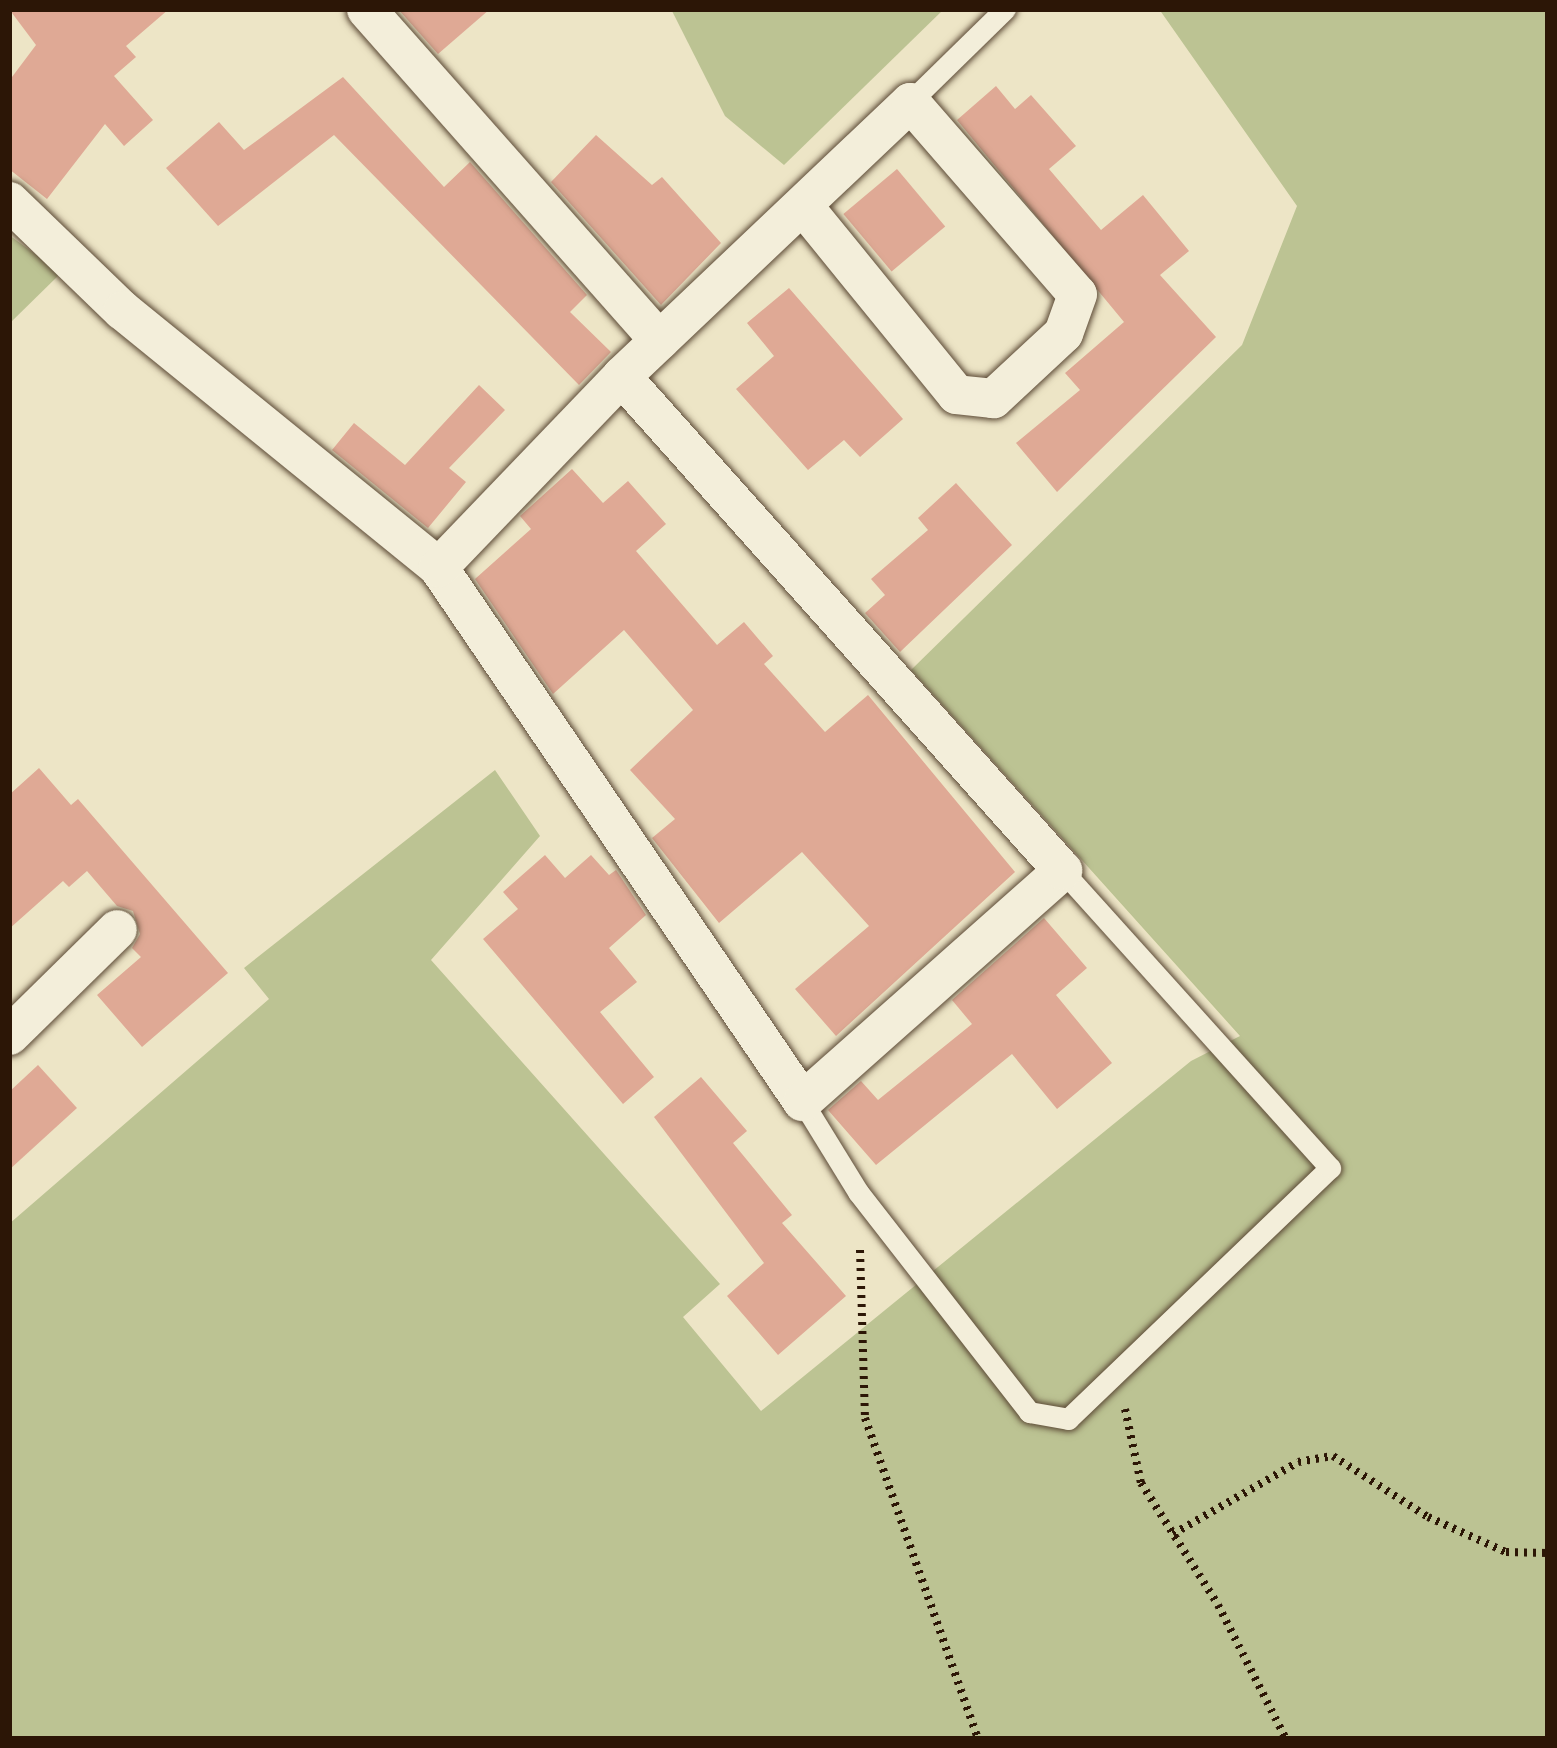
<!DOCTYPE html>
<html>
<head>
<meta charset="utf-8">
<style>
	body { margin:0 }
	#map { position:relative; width:1557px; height:1748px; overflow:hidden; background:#ede5c6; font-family:"Gentium Book Plus",serif }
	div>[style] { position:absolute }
	.green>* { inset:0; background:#bcc393 }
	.building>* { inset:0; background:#dfa995; transform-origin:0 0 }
	.path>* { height:8px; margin-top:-4px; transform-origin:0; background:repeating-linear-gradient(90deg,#2c1606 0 3px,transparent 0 9px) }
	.roads { filter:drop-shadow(0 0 3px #5c4a36) drop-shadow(0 0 3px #5c4a36) }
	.lane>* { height:21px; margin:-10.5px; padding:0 10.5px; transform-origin:10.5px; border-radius:10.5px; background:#f3eeda }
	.street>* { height:39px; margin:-19.5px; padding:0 19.5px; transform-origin:19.5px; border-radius:19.5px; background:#f3eeda }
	span { translate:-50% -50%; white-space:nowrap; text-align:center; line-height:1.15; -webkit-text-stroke:12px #f3eeda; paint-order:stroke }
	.frame { position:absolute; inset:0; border:12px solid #2c1606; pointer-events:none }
</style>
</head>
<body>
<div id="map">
	<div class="green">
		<i style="clip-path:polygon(671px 9px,944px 9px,784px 165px,725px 116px)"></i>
		<i style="clip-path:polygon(1159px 9px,1548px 9px,1548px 1739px,9px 1739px,9px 1224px,269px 999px,244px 968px,495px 770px,540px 836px,431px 960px,720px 1284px,683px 1317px,761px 1411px,1191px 1061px,1240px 1036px,911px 670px,1242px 345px,1297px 206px)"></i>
		<i style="clip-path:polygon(9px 235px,61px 273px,9px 324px)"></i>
	</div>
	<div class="building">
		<i style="clip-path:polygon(9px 9px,169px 9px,126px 46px,136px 57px,114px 76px,153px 120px,124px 146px,105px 124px,47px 199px,9px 169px,9px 81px,36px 45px)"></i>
		<i style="clip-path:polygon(398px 9px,490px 9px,438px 54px)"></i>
		<i style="clip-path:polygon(343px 77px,444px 187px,470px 162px,587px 295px,570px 312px,611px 352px,579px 385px,334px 135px,218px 226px,166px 168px,219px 122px,244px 150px)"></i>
		<i style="clip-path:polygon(996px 86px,1015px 109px,1031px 95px,1076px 146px,1049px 169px,1101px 230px,1143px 195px,1189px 251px,1160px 275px,1216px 337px,1057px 492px,1016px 443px,1080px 390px,1065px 373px,1124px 322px,957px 120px)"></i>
		<i style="clip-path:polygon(596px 135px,652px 185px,662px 177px,721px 243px,661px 305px,551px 182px)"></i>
		<i style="left:897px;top:169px;width:75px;height:70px;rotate:50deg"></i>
		<i style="clip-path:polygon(789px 288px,903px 419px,860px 457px,844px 440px,808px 470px,736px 389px,774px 356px,747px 323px)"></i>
		<i style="clip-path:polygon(479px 385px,505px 410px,449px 468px,466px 482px,428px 528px,332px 450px,354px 423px,405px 465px)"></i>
		<i style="clip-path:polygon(572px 469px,603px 503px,628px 481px,666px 524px,636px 551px,717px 645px,744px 622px,773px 656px,764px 664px,825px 732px,868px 695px,1015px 872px,836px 1036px,795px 989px,869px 926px,802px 852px,719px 923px,652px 838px,675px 819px,630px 770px,693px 710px,624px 630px,553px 694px,475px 579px,531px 529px,520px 516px)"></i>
		<i style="clip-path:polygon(956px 483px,1012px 545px,900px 652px,865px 613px,885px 595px,871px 579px,928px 530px,918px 518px)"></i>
		<i style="clip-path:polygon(39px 768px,71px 805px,78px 799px,228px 973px,142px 1047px,97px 995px,141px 957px,132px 948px,140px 934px,133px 911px,117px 906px,87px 871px,69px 887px,63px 881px,9px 929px,9px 795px)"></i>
		<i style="clip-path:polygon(545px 855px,565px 878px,591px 855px,609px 875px,616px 870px,646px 915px,609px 948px,637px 982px,600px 1012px,654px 1077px,623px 1104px,483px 939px,518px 909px,503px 892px)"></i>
		<i style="clip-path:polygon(1044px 918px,1087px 968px,1056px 995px,1112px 1063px,1057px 1109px,1012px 1054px,876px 1165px,828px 1110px,861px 1081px,878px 1100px,972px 1024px,952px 1000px)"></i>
		<i style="clip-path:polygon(38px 1065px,77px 1108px,9px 1170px,9px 1092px)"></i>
		<i style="clip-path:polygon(701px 1077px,747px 1131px,733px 1143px,792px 1215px,782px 1223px,846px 1296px,778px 1355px,727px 1296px,764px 1263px,654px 1117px)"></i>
	</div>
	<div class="path">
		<i style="left:860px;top:1250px;width:168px;rotate:88.3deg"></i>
		<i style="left:865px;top:1418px;width:340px;rotate:70.6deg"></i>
		<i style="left:1125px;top:1409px;width:76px;rotate:77.8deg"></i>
		<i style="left:1141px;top:1483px;width:144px;rotate:57.7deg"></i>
		<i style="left:1218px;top:1605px;width:150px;rotate:63.1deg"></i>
		<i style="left:1173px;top:1534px;width:144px;rotate:-29.9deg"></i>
		<i style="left:1298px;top:1462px;width:36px;rotate:-10deg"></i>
		<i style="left:1333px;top:1456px;width:113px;rotate:32.7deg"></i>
		<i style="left:1428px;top:1517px;width:85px;rotate:24.2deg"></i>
		<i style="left:1506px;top:1552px;width:42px;rotate:1.4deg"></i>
	</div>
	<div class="roads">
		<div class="lane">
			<i style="left:910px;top:102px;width:133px;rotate:-44.4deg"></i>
			<i style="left:802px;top:1101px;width:107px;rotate:58.4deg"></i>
			<i style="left:858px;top:1192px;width:279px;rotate:52.1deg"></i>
			<i style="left:1029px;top:1412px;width:40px;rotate:10deg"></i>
			<i style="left:1068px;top:1419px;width:363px;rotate:-43.8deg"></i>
			<i style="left:1330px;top:1168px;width:401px;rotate:-132deg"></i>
		</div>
		<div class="street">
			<i style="left:366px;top:9px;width:442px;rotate:48.5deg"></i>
			<i style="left:9px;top:201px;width:157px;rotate:44deg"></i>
			<i style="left:122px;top:310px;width:407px;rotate:39.1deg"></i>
			<i style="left:438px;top:567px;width:646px;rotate:55.72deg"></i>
			<i style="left:802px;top:1101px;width:348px;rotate:-41.6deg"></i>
			<i style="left:1062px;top:870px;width:662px;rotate:-131.76deg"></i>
			<i style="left:438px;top:567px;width:265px;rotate:-46.2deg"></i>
			<i style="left:621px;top:376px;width:398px;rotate:-43.5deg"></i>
			<i style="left:910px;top:102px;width:254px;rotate:49deg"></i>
			<i style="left:1077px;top:294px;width:41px;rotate:109.7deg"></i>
			<i style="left:1063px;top:333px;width:96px;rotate:137.1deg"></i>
			<i style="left:993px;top:398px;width:37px;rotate:-174deg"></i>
			<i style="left:956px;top:394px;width:241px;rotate:-129.1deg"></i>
			<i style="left:9px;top:1035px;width:151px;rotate:-44.5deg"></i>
		</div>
	</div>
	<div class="frame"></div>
</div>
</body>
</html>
